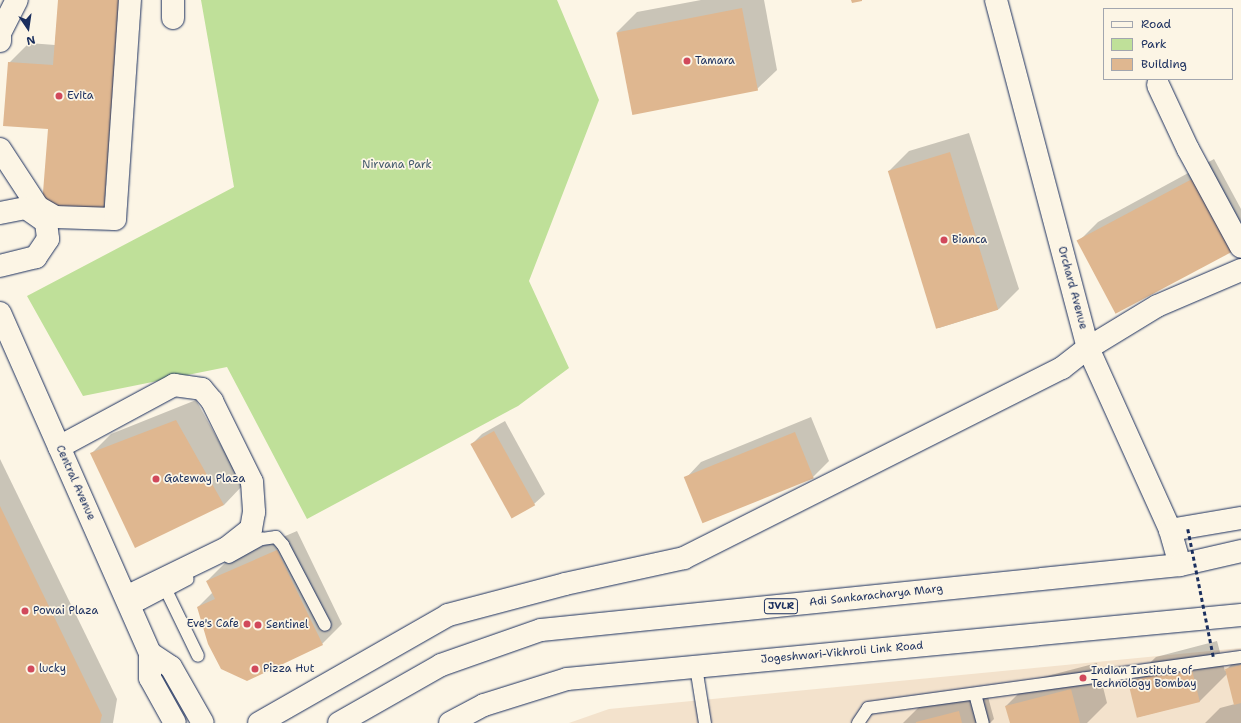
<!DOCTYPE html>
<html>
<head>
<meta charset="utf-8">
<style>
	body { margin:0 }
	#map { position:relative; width:1241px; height:723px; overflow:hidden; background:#fcf5e5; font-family:"Shantell Sans",sans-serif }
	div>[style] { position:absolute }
	.built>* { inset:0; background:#f3e2cc }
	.green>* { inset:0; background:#bfe099 }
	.shadow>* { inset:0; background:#0003 }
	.building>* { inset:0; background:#dfb790; transform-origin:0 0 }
	.roads { filter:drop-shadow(0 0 1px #1b2f5e) drop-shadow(0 0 1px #1b2f5e) }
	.lane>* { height:12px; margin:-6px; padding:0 6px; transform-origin:6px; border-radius:6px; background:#fcf5e5 }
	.street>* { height:22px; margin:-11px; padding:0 11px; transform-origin:11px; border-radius:11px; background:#fcf5e5 }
	.secondary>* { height:22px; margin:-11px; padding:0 11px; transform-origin:11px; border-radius:11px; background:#fcf5e5 }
	.primary>* { height:22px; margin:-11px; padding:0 11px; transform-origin:11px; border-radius:11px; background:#fcf5e5 }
	.path-bridge>* { height:2.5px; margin-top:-1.25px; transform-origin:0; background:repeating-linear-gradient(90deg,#1b2f5e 0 4px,transparent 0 7px) }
	.dots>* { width:11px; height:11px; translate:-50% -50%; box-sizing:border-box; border:2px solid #fcf5e5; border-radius:50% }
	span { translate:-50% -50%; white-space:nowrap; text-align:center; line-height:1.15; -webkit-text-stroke:3.5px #fcf5e5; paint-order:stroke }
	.shield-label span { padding:1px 3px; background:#fcf5e5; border:1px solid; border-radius:3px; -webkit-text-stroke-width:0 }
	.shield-label { font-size:10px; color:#1b2f5e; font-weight:700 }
	.poi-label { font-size:11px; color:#1b2f5e }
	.left { translate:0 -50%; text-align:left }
	.right { translate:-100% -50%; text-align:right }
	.park-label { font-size:11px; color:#445b6d }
	.street-label { font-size:11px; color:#1b2f5e }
	.legend { position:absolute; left:1103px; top:8px; width:130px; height:72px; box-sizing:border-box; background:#fcf5e5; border:1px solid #a2a6af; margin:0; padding:5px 7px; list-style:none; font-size:12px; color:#1b2f5e }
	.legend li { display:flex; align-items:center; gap:8px; height:20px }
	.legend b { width:20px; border:1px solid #a2a6af }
	.north { position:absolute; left:8px; top:8px; width:40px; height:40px; -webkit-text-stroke:3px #fcf5e5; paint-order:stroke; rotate:167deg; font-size:11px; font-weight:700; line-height:16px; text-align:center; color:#1b2f5e }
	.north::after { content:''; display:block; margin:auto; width:14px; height:18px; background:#1b2f5e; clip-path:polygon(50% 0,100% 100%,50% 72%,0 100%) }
</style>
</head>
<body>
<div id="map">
	<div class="built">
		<i style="clip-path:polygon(1241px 648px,1241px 723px,569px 723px,609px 709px)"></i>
	</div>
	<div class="green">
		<i style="clip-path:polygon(201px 0,557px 0,599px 100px,529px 281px,569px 368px,518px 406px,307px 519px,227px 367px,83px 396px,27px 296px,234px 187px)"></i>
	</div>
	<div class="shadow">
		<i style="clip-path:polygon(59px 0,138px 0,124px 188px,104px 208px,49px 128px,9px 63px,29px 43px,55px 45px)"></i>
		<i style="clip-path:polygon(701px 0,764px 0,777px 70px,757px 89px,617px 32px,637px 12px)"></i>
		<i style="clip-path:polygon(969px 133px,1019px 289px,999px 309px,939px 328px,889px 171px,909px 151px)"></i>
		<i style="clip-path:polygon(1214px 159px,1241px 209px,1241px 242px,1078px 242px,1098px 222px)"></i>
		<i style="clip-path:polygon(196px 400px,243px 485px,224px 505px,91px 454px,111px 434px)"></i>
		<i style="clip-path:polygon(811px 417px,829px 461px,813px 477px,686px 478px,701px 462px)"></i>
		<i style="clip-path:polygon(505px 421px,545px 494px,534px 504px,471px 445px,482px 434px)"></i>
		<i style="clip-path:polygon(0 459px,117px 699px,113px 723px,0 723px)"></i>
		<i style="clip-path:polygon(297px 531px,342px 624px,322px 644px,198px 607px,213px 592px,207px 581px,227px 561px)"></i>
		<i style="clip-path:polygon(1217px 641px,1225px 671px,1241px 655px,1241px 723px,1205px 723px,1220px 708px,1235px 704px,1227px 674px,1200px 701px,1138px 717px,1129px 683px,1156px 657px)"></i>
		<i style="clip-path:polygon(1097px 663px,1107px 703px,1087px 723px,1011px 723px,1006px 706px,1032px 680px)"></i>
		<i style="clip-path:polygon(985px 686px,994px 719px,990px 723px,903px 723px,925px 701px)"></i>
	</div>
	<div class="building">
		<i style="clip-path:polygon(58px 0,120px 0,104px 209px,42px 205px,48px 129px,3px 126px,8px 62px,53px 65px)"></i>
		<i style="clip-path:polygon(851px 0,862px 0,862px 1px,852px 3px)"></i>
		<i style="left:742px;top:8px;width:84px;height:128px;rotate:79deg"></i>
		<i style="left:950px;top:152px;width:165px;height:65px;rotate:73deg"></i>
		<i style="left:1194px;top:178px;width:83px;height:133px;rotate:62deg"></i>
		<i style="clip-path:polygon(176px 420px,224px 505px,135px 548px,90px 453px)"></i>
		<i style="left:494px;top:431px;width:85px;height:27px;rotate:61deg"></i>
		<i style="left:795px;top:432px;width:50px;height:120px;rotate:68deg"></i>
		<i style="clip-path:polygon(0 506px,102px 715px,100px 723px,0 723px)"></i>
		<i style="clip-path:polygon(277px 550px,323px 645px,247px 681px,221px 669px,208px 644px,197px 607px,215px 599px,206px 581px)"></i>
		<i style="clip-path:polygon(1241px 665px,1241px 703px,1234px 705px,1225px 669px)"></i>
		<i style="left:1191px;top:666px;width:37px;height:65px;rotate:76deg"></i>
		<i style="clip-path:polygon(1071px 689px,1080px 723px,1010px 723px,1005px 706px)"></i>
		<i style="clip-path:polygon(959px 711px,962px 723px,916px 723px,916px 722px)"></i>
	</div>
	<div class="roads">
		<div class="lane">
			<i style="left:229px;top:557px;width:38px;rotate:-29deg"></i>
			<i style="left:262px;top:539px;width:14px;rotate:-8deg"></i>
			<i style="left:276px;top:537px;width:11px;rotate:49deg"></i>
			<i style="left:283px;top:545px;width:90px;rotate:62.3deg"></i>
			<i style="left:166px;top:590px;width:73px;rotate:64.1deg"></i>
			<i style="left:131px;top:609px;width:64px;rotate:-27.8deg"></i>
			<i style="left:696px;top:667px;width:57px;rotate:80.9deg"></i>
			<i style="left:975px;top:694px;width:30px;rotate:75deg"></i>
			<i style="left:858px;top:723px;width:18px;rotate:-56deg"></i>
			<i style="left:868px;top:708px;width:376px;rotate:-7.8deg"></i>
		</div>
		<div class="street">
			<i style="left:173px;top:0;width:18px;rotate:90deg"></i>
			<i style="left:0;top:41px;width:8px;rotate:-90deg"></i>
			<i style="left:0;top:33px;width:37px;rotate:-63deg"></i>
			<i style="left:1158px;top:85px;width:71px;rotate:64.9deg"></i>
			<i style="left:1188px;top:149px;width:111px;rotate:61.6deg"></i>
			<i style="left:0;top:149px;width:69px;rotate:56.8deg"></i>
			<i style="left:38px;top:207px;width:20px;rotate:30deg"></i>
			<i style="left:55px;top:217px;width:60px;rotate:1.9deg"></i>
			<i style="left:115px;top:219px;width:220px;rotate:-86.1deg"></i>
			<i style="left:0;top:213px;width:26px;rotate:-11deg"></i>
			<i style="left:26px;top:208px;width:24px;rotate:35deg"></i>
			<i style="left:46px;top:222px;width:17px;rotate:83deg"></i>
			<i style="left:48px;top:239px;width:22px;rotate:124deg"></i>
			<i style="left:36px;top:257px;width:37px;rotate:166deg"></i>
			<i style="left:59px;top:447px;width:131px;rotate:-28.3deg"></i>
			<i style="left:174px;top:385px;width:28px;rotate:8deg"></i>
			<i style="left:202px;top:389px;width:16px;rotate:50deg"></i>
			<i style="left:212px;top:401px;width:90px;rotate:63.7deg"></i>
			<i style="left:252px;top:482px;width:30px;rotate:86deg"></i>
			<i style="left:254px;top:512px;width:17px;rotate:100deg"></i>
			<i style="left:251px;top:529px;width:31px;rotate:142deg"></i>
			<i style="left:227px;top:548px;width:112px;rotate:154.1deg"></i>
			<i style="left:259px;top:723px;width:218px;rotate:-29.7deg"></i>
			<i style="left:448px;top:615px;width:121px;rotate:-14.8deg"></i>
			<i style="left:565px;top:584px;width:122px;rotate:-12.3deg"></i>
			<i style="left:684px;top:558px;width:423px;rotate:-26.7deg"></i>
			<i style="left:1062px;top:368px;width:33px;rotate:-38deg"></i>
			<i style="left:1088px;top:348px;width:81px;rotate:-31.3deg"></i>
			<i style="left:1157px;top:306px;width:91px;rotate:-23.2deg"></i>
		</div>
		<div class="secondary">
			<i style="left:996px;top:0;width:360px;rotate:75.2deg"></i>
			<i style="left:1088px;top:348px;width:200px;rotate:65.7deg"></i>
			<i style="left:1170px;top:530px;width:36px;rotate:74deg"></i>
			<i style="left:0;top:313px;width:372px;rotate:66.2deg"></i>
			<i style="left:150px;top:653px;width:25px;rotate:90deg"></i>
			<i style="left:150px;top:678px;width:51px;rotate:60.9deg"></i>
			<i style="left:1170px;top:530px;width:72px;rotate:-9.6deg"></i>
			<i style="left:150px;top:653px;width:25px;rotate:34deg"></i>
			<i style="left:171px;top:667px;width:64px;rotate:60.3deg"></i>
		</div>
		<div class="primary">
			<i style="left:339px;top:723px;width:117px;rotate:-29.6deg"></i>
			<i style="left:441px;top:665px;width:106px;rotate:-19.3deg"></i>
			<i style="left:541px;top:630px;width:642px;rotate:-5.81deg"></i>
			<i style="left:1180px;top:565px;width:63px;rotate:-12.9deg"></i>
			<i style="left:450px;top:723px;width:38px;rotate:-28deg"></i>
			<i style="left:484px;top:705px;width:87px;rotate:-17.4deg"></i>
			<i style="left:567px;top:679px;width:677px;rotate:-5.42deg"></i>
		</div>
	</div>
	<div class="path-bridge">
		<i style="left:1188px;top:529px;width:133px;rotate:78.7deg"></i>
	</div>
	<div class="dots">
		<i style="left:687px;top:61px;background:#d1495b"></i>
		<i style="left:59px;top:96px;background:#d1495b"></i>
		<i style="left:944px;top:240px;background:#d1495b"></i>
		<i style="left:156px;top:479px;background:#d1495b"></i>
		<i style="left:25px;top:611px;background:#d1495b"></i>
		<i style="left:247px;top:624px;background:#d1495b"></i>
		<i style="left:258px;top:625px;background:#d1495b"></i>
		<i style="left:31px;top:669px;background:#d1495b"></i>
		<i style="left:255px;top:669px;background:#d1495b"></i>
		<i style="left:1083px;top:678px;background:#d1495b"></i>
	</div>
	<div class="shield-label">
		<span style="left:781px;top:606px">JVLR</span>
	</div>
	<div class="poi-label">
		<span class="left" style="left:695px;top:61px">Tamara</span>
		<span class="left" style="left:67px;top:96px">Evita</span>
		<span class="left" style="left:952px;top:240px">Bianca</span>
		<span class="left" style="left:164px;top:479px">Gateway Plaza</span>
		<span class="left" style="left:33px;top:611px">Powai Plaza</span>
		<span class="right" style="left:239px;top:624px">Eve's Cafe</span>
		<span class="left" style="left:266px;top:625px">Sentinel</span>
		<span class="left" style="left:39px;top:669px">lucky</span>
		<span class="left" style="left:263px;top:669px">Pizza Hut</span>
		<span class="left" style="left:1091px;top:678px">Indian Institute of<br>Technology Bombay</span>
	</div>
	<div class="park-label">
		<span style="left:397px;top:165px">Nirvana Park</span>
	</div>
	<div class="street-label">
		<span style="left:1072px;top:288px;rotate:75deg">Orchard Avenue</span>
		<span style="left:75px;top:483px;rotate:66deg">Central Avenue</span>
		<span style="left:876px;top:596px;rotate:-6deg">Adi Sankaracharya Marg</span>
		<span style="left:842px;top:653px;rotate:-5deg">Jogeshwari-Vikhroli Link Road</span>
	</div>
	<ul class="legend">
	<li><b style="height:5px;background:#fcf5e5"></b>Road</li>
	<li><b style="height:11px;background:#bfe099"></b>Park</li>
	<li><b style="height:11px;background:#dfb790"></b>Building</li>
	</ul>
	<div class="north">N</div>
</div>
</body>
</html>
